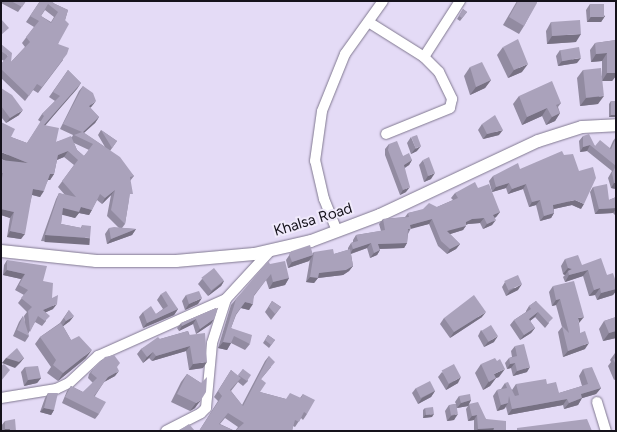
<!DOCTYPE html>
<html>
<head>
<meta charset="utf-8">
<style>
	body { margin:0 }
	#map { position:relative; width:617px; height:432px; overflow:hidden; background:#e4dbf6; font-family:Figtree,sans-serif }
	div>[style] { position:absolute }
	.roads { filter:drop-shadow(0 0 1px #807890) drop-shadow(0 0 1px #807890) }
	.minor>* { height:10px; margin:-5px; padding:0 5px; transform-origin:5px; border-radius:5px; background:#fff }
	.major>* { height:12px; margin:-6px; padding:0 6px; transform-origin:6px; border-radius:6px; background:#fff }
	.wall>* { inset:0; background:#928ba1 }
	.shaded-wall>* { inset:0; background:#777183; transform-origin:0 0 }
	.building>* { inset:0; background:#aaa2bb; transform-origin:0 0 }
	span { translate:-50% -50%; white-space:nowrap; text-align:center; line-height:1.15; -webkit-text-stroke:4px #f0eafb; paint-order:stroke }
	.street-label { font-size:15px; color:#15121b }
	.frame { position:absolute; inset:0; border:2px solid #15121b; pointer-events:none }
</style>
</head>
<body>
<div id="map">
	<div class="roads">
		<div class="minor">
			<i style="left:370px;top:23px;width:64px;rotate:32.2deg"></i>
			<i style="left:424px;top:57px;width:21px;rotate:45deg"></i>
			<i style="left:439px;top:72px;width:30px;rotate:64deg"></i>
			<i style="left:452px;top:99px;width:9px;rotate:103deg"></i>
			<i style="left:450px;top:108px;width:69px;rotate:157.9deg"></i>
			<i style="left:424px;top:57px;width:67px;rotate:-57.3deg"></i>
			<i style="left:337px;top:231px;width:35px;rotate:-112deg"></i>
			<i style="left:324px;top:199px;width:39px;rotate:-103deg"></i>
			<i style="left:315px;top:161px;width:50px;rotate:-82deg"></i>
			<i style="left:322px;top:111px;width:61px;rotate:-68deg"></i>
			<i style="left:345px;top:54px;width:65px;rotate:-54.4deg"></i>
			<i style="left:1px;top:398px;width:56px;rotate:-9.3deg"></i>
			<i style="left:56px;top:389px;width:14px;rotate:-25deg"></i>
			<i style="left:69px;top:383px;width:40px;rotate:-43deg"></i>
			<i style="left:98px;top:356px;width:140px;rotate:-24deg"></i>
			<i style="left:597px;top:402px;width:30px;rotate:73deg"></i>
			<i style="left:166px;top:431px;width:39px;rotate:-27deg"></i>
			<i style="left:201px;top:413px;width:7px;rotate:-45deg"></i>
			<i style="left:206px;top:408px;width:65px;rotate:-84.7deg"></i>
			<i style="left:212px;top:343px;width:46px;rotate:-72.3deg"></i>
			<i style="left:226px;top:299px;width:67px;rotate:-47.4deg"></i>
		</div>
		<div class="major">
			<i style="left:1px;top:251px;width:96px;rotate:6deg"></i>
			<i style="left:96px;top:261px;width:80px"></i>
			<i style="left:176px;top:261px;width:78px;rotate:-5.1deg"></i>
			<i style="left:254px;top:254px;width:58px;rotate:-12.8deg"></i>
			<i style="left:311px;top:241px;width:74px;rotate:-20.6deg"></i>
			<i style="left:380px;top:215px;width:174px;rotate:-25.1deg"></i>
			<i style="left:538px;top:141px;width:46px;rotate:-17.7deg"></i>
			<i style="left:582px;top:127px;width:34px;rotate:-3deg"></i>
		</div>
	</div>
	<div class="wall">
		<i style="clip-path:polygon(1px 1px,26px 1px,18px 12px,1px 3px)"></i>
		<i style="clip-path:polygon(evenodd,40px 1px,53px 3px,68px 10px,58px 44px,63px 60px,38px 93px,33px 90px,25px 101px,1px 78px,1px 64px,4px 61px,1px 59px,1px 44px,11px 62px,25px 47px,22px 43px,34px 27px,26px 22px,40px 1px,45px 10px,54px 17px,51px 22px,41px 16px,45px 10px)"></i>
		<i style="clip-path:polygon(517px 1px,537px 1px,524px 26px,519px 34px,503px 25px)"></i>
		<i style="clip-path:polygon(590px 4px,605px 16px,601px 22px,587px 22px,586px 10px)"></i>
		<i style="clip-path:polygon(463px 9px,467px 12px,460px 21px,457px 19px)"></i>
		<i style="clip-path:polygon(551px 22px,576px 42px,547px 44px,546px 31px)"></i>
		<i style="clip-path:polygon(616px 40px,616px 76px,612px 81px,602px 81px,598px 104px,580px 106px,577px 78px,583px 70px,602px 76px,602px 61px,591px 62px,590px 50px,595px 43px)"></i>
		<i style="clip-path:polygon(503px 47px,522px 72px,508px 78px,497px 55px)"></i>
		<i style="clip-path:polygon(560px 50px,577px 63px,558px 66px,556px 56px)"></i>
		<i style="clip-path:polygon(470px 67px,491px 80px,485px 88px,470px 95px,464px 76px)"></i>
		<i style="clip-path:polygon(evenodd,68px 70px,81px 83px,45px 126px,56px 142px,72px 137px,73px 135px,60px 129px,79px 91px,83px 86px,92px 106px,90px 108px,99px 117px,95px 123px,84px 133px,105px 147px,98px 135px,101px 130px,117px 141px,110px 151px,134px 176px,130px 181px,129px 199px,125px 224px,122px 228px,136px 229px,132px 235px,107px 244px,105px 234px,109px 228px,119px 228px,107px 216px,111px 195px,102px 204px,97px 200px,89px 215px,79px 213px,75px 218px,62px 214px,61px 224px,81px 228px,82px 225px,87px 244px,41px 241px,56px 199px,59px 193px,65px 195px,58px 187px,74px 165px,64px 157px,57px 160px,54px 174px,50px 180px,48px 180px,40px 197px,32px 195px,21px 239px,7px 237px,10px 218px,1px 215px,1px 160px,6px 161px,11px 137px,27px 143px,41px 122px,38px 120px,42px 114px,55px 101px,49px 97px,68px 70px,74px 143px,89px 150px,84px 156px,77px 150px,74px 143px)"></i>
		<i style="clip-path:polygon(1px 88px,19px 115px,6px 123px,1px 117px)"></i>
		<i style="clip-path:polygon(519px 96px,561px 103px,558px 107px,560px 113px,555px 121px,546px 125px,542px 116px,522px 125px,513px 104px)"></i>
		<i style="clip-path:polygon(611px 101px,616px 101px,616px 116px,615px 117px,609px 117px,609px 104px)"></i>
		<i style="clip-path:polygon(482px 124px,499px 135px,483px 139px,478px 130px)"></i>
		<i style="clip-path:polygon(583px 136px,595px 146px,610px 148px,613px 141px,616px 137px,616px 189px,611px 188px,608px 178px,612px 171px,587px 151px,580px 152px,579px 141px)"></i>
		<i style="clip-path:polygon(411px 137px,417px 151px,411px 154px,407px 143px)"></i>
		<i style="clip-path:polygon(389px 144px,403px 156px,412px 160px,409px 165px,405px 168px,406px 192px,400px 195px,385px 155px,385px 149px)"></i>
		<i style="clip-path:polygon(423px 160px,431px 179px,424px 182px,419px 165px)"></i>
		<i style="clip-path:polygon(520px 169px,581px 209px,572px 205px,554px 209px,554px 213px,551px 218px,540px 221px,536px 205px,529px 207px,523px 189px,508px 194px,506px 188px,492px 192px,489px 181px,493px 176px)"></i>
		<i style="clip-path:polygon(593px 187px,609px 200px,616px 197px,616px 216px,613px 213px,595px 214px,590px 192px)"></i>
		<i style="clip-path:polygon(478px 188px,500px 212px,496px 217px,495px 218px,492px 225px,483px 229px,480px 223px,468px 224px,466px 225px,463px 230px,450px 234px,460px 244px,456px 249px,447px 254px,438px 246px,429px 224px,411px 228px,408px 234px,407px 243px,404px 248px,380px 249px,380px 250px,377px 255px,370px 258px,367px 248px,351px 254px,353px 266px,349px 271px,343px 275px,318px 278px,314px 283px,306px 282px,310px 259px,309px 261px,288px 268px,286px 260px,292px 251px,312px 254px,314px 252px,334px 254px,348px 250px,348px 248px,351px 243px,353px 242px,353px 240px,356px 235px,381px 231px,379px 224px,383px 219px,405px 217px,408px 213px,437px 207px,453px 200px,451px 198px,455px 193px)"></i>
		<i style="clip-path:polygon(565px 259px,607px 275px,616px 282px,616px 291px,613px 295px,597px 300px,595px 295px,589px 296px,583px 276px,565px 282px,563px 277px,565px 275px,563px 274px,561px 266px)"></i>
		<i style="clip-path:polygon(7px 260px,43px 281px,52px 298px,53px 309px,46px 312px,46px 321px,42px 326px,35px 322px,28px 334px,29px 336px,25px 342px,13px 336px,19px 322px,23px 316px,25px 324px,24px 316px,27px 312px,18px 303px,24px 295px,15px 290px,21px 279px,3px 275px,4px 265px)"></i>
		<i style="clip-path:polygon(270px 264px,289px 278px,285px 285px,269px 289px,266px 280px,254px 296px,249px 310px,241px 308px,236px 315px,231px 328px,250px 344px,245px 350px,231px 343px,227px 350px,218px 348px,231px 305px,236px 299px)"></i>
		<i style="clip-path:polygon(202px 279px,224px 281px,221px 286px,208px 296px,198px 284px)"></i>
		<i style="clip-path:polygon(505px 282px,518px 290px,506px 296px,502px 287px)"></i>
		<i style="clip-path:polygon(553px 286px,579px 323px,580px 333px,585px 349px,563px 357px,558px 332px,562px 327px,556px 305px,552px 306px,549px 292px)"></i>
		<i style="clip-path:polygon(161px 294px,178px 309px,174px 315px,143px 328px,139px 317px,143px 312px,156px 314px,163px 309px,157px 300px)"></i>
		<i style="clip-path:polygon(186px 295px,198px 304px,185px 310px,182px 301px)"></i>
		<i style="clip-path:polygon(272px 301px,281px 307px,271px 320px,265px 312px)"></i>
		<i style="clip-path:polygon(536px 301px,549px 323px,545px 328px,535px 317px,530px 321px,535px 328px,531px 333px,520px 340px,510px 325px,514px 320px,526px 312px,526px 311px,529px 306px)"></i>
		<i style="clip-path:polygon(216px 308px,211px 324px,196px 334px,193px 324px,179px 331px,177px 328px,181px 323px)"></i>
		<i style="clip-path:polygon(69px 310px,70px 321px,63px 326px,71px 340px,86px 358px,58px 381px,47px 373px,51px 367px,35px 344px,40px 337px,60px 323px)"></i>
		<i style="clip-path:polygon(482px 317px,450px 338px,440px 324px,444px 318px)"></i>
		<i style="clip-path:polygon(616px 317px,616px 338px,603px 341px,599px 329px,604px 321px)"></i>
		<i style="clip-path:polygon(481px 330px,494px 342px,484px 347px,478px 336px)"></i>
		<i style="clip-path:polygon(188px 331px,203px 368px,189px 370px,186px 351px,152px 361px,149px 358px,143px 363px,137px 354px,141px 349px,160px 339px)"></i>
		<i style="clip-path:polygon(268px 335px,275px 340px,269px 348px,263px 343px)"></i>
		<i style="clip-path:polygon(515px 346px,527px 372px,513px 376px,511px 368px,507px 369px,505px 363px,509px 358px,512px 357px,511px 351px)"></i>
		<i style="clip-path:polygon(615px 353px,616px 353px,616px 379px,614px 380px,608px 366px,611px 362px,610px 360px)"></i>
		<i style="clip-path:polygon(evenodd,269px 356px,271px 367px,261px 379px,260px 392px,286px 399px,300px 398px,303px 394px,307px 414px,303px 420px,301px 418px,295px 427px,293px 426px,292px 431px,199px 431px,218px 401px,214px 397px,231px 370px,238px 376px,243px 369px,248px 381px,243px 386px,238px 382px,231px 391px,242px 405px,265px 361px,269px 356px,225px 418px,238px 427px,235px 431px,220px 424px,225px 418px)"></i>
		<i style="clip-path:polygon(481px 364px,499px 377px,496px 378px,490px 386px,483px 390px,475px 373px)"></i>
		<i style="clip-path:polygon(25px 367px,41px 378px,37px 383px,24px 386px,21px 372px)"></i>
		<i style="clip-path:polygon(117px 368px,115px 376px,104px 382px,95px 396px,99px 414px,95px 419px,62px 403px,67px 391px,71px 386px,83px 392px,93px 383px,88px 378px,89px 374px,93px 369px)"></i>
		<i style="clip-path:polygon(583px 369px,601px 388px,596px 394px,582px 398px,578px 405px,564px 409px,563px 405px,508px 415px,506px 407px,504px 409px,497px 411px,493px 396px,497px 390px,501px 389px,505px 383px,512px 390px,516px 384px,547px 384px,559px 393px,582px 386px,579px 376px)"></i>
		<i style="clip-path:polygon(442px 372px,458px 383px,446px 390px,438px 377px)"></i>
		<i style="clip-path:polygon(187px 374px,201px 383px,195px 408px,190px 411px,171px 402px,181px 382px)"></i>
		<i style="clip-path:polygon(416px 388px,435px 391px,431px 397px,418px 404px,412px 393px)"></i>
		<i style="clip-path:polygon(48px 393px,54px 410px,51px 415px,40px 412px,45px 398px)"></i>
		<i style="clip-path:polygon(459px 396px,471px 400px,469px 404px,486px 419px,506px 431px,474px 431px,474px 420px,468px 421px,466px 409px,468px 406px,457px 408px,454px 420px,447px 421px,445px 411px,449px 405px,456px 404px,455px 402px)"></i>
		<i style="clip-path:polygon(425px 408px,432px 417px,423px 418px,423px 410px)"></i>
		<i style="clip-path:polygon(5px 421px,16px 431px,1px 431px,1px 426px)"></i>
	</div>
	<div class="shaded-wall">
		<i style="clip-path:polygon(605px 16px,601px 22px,587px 22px,591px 17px)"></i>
		<i style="clip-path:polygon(581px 34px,576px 42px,547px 44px,552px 36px)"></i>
		<i style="clip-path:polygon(607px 53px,602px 61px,591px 62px,596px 54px)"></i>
		<i style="clip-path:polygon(581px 58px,577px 63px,558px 66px,562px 61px)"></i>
		<i style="clip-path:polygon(528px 64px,522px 72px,508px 78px,514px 70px)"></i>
		<i style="clip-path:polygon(607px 73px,616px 73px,616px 76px,612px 81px,602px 81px)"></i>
		<i style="clip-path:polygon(491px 80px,485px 88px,470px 95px,476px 87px)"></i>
		<i style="clip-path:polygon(81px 83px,77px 89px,40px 131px,44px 125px)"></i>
		<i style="clip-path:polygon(604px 96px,598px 104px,580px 106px,586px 98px)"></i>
		<i style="clip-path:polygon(96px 101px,92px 106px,85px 112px,89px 106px)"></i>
		<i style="clip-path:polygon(547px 108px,542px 116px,522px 125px,527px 117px)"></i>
		<i style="clip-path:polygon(23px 110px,19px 115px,6px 123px,10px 118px)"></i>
		<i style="clip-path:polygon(560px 113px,555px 121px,546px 125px,552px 117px)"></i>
		<i style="clip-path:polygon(616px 114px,615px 117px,609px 117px,611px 115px)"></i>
		<i style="clip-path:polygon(99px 117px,95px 123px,79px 137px,83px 132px)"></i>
		<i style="clip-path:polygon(503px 130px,499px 135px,483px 139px,487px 134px)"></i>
		<i style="clip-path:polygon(590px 145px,587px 151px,580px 152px,583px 147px)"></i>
		<i style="clip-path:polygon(421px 146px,417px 151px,411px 154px,415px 149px)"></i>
		<i style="clip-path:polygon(68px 151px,64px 157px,54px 161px,58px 155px)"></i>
		<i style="clip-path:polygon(1px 152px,28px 163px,24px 169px,1px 159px)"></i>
		<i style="clip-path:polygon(412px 160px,409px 165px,400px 170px,404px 165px)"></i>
		<i style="clip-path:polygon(435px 173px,431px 179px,424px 182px,428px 176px)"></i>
		<i style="clip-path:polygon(50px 174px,54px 174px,50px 180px,47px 180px)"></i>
		<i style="clip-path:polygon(509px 183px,506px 188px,492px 192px,496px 187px)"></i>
		<i style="clip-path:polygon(614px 183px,616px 183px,616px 189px,611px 188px)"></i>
		<i style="clip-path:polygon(526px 184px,523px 189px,508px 194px,512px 189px)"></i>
		<i style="clip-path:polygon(410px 187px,406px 192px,400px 195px,403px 190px)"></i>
		<i style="clip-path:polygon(33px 189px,44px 191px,40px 197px,29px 194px)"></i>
		<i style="clip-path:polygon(115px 190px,111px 195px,102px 204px,105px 198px)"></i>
		<i style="clip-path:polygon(540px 200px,536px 205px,529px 207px,532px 202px)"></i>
		<i style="clip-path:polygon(575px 200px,584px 204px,581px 209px,572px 205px,549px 210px,553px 205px)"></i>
		<i style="clip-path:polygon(81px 207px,92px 210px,89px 215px,79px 213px,75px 218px,59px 214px,63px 208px)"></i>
		<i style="clip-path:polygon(616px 208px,616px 209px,613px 213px,595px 214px,599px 209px)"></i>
		<i style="clip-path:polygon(1px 209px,14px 212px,10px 218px,1px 215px)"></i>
		<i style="clip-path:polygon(500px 212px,496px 217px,490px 220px,493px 215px)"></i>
		<i style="clip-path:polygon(554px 213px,551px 218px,540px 221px,544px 216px)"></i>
		<i style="clip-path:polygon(484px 218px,480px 223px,468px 224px,463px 226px,466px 226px,463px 230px,444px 236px,447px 231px,472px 219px)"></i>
		<i style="clip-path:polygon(432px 219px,429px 224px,407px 230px,410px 225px)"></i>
		<i style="clip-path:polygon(496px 220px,492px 225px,483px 229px,487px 224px)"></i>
		<i style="clip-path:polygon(136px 229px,132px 235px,107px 244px,111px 239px)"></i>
		<i style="clip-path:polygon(10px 231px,25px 234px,21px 239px,7px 237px)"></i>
		<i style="left:45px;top:235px;width:45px;height:7px;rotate:4deg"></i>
		<i style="clip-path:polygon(371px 243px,367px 248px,350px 254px,353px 249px)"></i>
		<i style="clip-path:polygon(407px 243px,404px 248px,375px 249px,378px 244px)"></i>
		<i style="clip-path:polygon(460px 244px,456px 249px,447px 254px,450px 249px)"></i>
		<i style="clip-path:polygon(380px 250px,377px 255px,370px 258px,374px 253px)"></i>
		<i style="clip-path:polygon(313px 255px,309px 261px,288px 268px,292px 262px)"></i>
		<i style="clip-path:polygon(353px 266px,349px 271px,343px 275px,318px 278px,314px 283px,306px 282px,310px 277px,319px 273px)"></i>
		<i style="clip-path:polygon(568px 268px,572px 269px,568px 271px,565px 275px,563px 274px)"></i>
		<i style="clip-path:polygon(7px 270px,25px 274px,21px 279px,3px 275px)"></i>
		<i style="clip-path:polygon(588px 270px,583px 276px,565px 282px,569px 275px)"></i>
		<i style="clip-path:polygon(289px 278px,285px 285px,269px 289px,273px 282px)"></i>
		<i style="clip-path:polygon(224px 281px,221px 286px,208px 296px,212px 291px)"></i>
		<i style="clip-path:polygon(522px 284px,518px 290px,506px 296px,510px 291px)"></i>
		<i style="clip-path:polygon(600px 288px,595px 295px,589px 296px,594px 290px)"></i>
		<i style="clip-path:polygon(616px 289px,616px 291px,613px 295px,597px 300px,601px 293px)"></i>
		<i style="clip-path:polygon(202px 298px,198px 304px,185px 310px,189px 304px)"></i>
		<i style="clip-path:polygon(560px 299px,556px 305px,552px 306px,556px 300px)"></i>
		<i style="clip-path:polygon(245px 302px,253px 304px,249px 310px,241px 308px)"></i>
		<i style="clip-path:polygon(57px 304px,53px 309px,40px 315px,43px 310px)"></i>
		<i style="clip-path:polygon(178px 309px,174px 315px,143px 328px,147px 323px)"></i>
		<i style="clip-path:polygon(486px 312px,482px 317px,450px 338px,454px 332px)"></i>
		<i style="clip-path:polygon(538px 312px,535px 317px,526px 324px,529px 319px)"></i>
		<i style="clip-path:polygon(74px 316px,70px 321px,62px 327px,66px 321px)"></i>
		<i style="clip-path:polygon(584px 317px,579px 323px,578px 318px)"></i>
		<i style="clip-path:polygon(196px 319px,193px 324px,179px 331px,182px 326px)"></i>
		<i style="clip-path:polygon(214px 319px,211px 324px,196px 334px,200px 329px)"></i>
		<i style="clip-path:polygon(535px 328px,531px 333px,520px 340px,524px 335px)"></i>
		<i style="clip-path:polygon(616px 331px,616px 338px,603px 341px,609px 333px)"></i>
		<i style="clip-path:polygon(498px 336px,494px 342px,484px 347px,488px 342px)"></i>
		<i style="clip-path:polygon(223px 342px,231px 343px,227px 350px,218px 348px)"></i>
		<i style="clip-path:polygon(589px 343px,585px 349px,563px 357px,568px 351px)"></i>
		<i style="clip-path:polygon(190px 346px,186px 351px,152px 361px,156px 356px)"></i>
		<i style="clip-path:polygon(92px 350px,86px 358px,58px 381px,63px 373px)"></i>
		<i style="clip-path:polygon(153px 352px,149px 358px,143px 363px,147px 357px)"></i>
		<i style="clip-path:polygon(6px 358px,24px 358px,20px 363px,15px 368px,2px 363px)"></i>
		<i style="clip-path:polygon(207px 362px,203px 368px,189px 370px,193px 364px)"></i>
		<i style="clip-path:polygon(515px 363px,511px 368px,507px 369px,510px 364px)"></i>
		<i style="clip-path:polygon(530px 367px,527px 372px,513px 376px,517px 371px)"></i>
		<i style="clip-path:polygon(505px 369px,499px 377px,496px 378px,490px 386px,483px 390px,494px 374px)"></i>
		<i style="clip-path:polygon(119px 371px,115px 376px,104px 382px,108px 377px)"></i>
		<i style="clip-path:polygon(461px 377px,458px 383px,446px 390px,449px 384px)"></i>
		<i style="clip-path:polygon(41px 378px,37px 383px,24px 386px,28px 380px)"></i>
		<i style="clip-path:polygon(601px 388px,596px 394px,576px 400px,581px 394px)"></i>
		<i style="clip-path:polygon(435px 391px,431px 397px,418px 404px,422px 398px)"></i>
		<i style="clip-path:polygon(582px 398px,578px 405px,564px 409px,569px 403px)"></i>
		<i style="clip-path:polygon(567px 399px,563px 405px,508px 415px,512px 409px)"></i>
		<i style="clip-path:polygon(201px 400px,195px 408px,190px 411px,196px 403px)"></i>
		<i style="clip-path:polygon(471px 400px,468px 406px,457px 408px,461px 403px)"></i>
		<i style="clip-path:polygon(508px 403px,504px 409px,497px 411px,501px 405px)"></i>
		<i style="clip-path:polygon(44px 408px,54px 410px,51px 415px,40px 412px)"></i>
		<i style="clip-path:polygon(434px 414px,432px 417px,423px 418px,425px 415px)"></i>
		<i style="clip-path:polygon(458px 414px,454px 420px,447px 421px,451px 416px)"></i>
		<i style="clip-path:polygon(477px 415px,474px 420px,468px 421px,472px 416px)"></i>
		<i style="clip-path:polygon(494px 428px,492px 431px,476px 431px,478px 429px)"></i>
		<i style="clip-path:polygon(5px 429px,10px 429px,9px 431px,3px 431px)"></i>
	</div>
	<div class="building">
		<i style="clip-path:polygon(11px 1px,26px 1px,22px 7px)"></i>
		<i style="clip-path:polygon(evenodd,40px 1px,54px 1px,53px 3px,68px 10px,65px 20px,69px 24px,58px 44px,69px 48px,67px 54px,42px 87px,37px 84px,29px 96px,1px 69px,1px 64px,8px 56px,1px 51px,1px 44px,12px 53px,11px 62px,30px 42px,26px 37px,39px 21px,30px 16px,40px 1px,48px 4px,58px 12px,51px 23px,41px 16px,48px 4px)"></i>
		<i style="clip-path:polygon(518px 1px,537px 1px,537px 3px,524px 26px,509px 17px)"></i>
		<i style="left:590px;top:4px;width:14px;height:13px"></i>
		<i style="clip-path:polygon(463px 9px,467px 12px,462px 18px,459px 16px)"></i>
		<i style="clip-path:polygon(1px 19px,9px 28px,1px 35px)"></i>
		<i style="left:580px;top:20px;width:14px;height:29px;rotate:86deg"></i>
		<i style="clip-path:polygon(518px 39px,528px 64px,514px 70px,503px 47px)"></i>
		<i style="clip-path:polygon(616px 40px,616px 73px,607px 73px,607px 53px,596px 54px,595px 43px)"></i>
		<i style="left:579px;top:47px;width:11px;height:19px;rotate:80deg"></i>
		<i style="clip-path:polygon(482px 62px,491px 80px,476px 87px,470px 67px)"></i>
		<i style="left:601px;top:68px;width:28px;height:18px;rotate:84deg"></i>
		<i style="clip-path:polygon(68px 70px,81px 83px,44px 125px,59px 128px,56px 142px,71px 136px,77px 150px,84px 156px,93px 144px,74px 135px,82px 132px,63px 124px,83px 86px,93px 93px,96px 101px,89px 106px,99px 117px,83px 132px,120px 157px,134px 176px,130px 177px,133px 194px,130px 194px,125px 224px,111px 210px,115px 190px,105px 198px,100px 194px,92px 210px,81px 207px,79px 212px,63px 208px,61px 224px,82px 228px,82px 225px,91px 226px,90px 238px,45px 235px,59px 193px,76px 197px,62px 181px,78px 160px,68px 151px,58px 155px,54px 174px,50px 174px,44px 191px,33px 189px,25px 234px,10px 231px,14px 212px,1px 209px,1px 183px,3px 173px,1px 173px,1px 160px,28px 163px,1px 152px,1px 122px,15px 129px,11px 137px,27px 143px,44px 116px,42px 114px,60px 96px,53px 92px)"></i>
		<i style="clip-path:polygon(552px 81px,561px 103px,556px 105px,560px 113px,552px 117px,547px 108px,527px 117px,519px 96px)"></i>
		<i style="clip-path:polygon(1px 88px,12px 95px,23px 110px,10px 118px,1px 106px)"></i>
		<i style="left:611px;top:101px;width:5px;height:14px"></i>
		<i style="clip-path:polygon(495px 115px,503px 130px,487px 134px,482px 124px)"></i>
		<i style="clip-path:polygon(101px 130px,117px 141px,112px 148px)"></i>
		<i style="clip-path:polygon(589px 134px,595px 146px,600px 140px,611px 149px,616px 138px,616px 166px,590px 145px,583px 147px,583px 136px)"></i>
		<i style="left:417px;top:135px;width:12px;height:6px;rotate:70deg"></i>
		<i style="clip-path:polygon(397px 141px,403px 156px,409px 153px,412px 160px,404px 165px,410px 187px,403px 190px,388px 150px,389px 144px)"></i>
		<i style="clip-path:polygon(562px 151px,564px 155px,573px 154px,579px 171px,593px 167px,596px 178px,584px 204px,575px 200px,553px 205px,554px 213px,544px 216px,540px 200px,532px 202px,526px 184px,512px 189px,509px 183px,496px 187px,493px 176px,518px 163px,520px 169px)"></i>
		<i style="clip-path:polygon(429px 157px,435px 173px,428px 176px,423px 160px)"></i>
		<i style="clip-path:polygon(616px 166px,616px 183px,614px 183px,612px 173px)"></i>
		<i style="clip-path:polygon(475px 182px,478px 188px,489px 184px,500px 212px,493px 215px,496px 220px,487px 224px,484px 218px,472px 219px,466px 222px,466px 226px,447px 231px,460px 244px,450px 249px,441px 241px,432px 219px,410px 225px,411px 229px,408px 229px,407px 243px,378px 244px,380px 250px,374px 253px,371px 243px,353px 249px,351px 243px,358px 241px,356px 235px,385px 230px,383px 219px,409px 217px,408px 213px,423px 209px,429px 203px,437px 207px,458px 198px,455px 193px)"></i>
		<i style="clip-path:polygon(607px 184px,609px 200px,616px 197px,616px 208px,599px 209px,593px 187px)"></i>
		<i style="clip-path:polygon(114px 227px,136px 229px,111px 239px,109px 228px)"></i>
		<i style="clip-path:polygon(310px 245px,313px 255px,292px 262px,289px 254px,292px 251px)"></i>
		<i style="clip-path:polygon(333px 249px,334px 254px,350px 249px,353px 266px,346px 270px,319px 273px,318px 278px,310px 277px,314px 252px)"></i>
		<i style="clip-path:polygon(578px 255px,582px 265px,601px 258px,607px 275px,613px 273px,616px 282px,616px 289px,601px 293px,600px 288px,594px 290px,588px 270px,569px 275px,568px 271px,572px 269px,568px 268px,565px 259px)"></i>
		<i style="clip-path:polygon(7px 260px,47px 266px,43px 281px,53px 283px,52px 298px,58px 295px,57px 304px,43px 310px,50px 316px,45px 321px,38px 316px,30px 332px,28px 311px,32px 307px,21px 298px,28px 290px,19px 285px,25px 274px,7px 270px)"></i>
		<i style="clip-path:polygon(268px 261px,270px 264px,285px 261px,289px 278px,273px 282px,271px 274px,254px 295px,253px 304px,245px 302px,236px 314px,231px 328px,252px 335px,250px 344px,234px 336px,231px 343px,223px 342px,236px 299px)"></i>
		<i style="left:214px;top:268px;width:16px;height:16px;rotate:52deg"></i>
		<i style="left:518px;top:275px;width:10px;height:15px;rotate:66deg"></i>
		<i style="clip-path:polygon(574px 281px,584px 317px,578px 318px,580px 333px,585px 331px,589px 343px,568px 351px,562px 326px,569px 333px,560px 299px,556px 300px,553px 286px)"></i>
		<i style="clip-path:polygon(166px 291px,178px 309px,147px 323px,143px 312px,151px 306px,156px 314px,168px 306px,161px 294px)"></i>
		<i style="clip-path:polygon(199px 291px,202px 298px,189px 304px,186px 295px)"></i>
		<i style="clip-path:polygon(474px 295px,486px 312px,454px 332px,444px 318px)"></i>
		<i style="clip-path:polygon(272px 301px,281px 307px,275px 314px,269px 307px)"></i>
		<i style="clip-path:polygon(536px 301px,553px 318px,548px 323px,538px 312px,529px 319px,535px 328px,524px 335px,514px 320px,531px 309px,529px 306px)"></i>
		<i style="clip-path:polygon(216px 308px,217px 310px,214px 319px,200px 329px,196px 319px,182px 326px,181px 323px)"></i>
		<i style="clip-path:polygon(69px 310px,74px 316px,66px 321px,64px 318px)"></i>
		<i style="clip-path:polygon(23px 316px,29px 336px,17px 330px)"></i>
		<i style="clip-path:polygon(616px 317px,616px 331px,609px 333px,604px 321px)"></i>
		<i style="clip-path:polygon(61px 323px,71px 340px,79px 336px,92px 350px,63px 373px,53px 365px,56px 360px,40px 337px)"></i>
		<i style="left:491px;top:325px;width:13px;height:11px;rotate:58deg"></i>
		<i style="clip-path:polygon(188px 331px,189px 335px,205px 333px,207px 362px,193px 364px,190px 346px,156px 356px,153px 352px,147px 357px,141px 349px,158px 337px,160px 339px)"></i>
		<i style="clip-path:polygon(268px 335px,275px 340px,271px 345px,265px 340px)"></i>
		<i style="clip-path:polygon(524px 344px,530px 367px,517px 371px,515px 363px,510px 364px,509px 358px,517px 356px,515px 346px)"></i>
		<i style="clip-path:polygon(17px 348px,24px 358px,19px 362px,6px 358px)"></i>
		<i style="clip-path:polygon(114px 355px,120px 363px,117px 367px,119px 371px,108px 377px,94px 396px,106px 402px,99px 414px,65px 397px,71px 386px,83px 392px,97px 378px,91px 373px,93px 369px,105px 357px)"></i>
		<i style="clip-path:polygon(evenodd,269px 356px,275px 362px,261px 379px,266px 383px,260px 392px,286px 399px,290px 393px,301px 398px,303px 394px,315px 400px,307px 414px,304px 412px,299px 422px,295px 420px,292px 431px,199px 431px,222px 396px,218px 391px,231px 370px,241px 378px,230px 390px,243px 406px,269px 356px,228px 413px,244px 423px,235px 431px,219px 424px,228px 413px)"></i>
		<i style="clip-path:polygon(495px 358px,497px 361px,500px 359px,505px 369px,494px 374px,496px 378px,489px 382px,481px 364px)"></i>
		<i style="clip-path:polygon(616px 358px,616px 365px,613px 359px)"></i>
		<i style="clip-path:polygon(4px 364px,10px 370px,1px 381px,1px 366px)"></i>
		<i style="left:454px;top:364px;width:15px;height:14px;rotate:62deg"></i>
		<i style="clip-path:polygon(38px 366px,41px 378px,28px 380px,25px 367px)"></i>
		<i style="clip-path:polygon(592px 367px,601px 388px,581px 394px,582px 398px,569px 403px,567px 399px,512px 409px,509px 396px,508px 403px,501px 405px,497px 390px,507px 388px,505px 383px,508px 382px,515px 396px,519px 395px,516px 384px,546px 379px,547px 384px,556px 382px,559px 393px,588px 384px,583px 369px)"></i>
		<i style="clip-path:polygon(243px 369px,251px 375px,247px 381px,238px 375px)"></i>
		<i style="clip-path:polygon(187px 374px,201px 383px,207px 377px,206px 392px,201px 400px,196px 403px,177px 394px)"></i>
		<i style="left:430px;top:381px;width:11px;height:16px;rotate:63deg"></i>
		<i style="clip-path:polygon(48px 393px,58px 393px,54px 410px,44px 408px)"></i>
		<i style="clip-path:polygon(470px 394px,471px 400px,461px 403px,459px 396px)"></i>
		<i style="clip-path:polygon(478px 402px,486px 419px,506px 421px,506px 431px,494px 431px,494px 428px,478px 429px,477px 415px,472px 416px,469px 404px)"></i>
		<i style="left:456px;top:404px;width:10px;height:7px;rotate:79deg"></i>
		<i style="left:433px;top:407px;width:7px;height:8px;rotate:82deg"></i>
		<i style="clip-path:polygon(15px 419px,16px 431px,10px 431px,10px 429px,5px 429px,5px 421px)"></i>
		<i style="clip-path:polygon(587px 419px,592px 431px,517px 431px,517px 428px)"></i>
		<i style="clip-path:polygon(189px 424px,195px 431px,178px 431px)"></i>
	</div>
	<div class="street-label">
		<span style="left:313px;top:220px;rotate:-17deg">Khalsa Road</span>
	</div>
	<div class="frame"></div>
</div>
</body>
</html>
